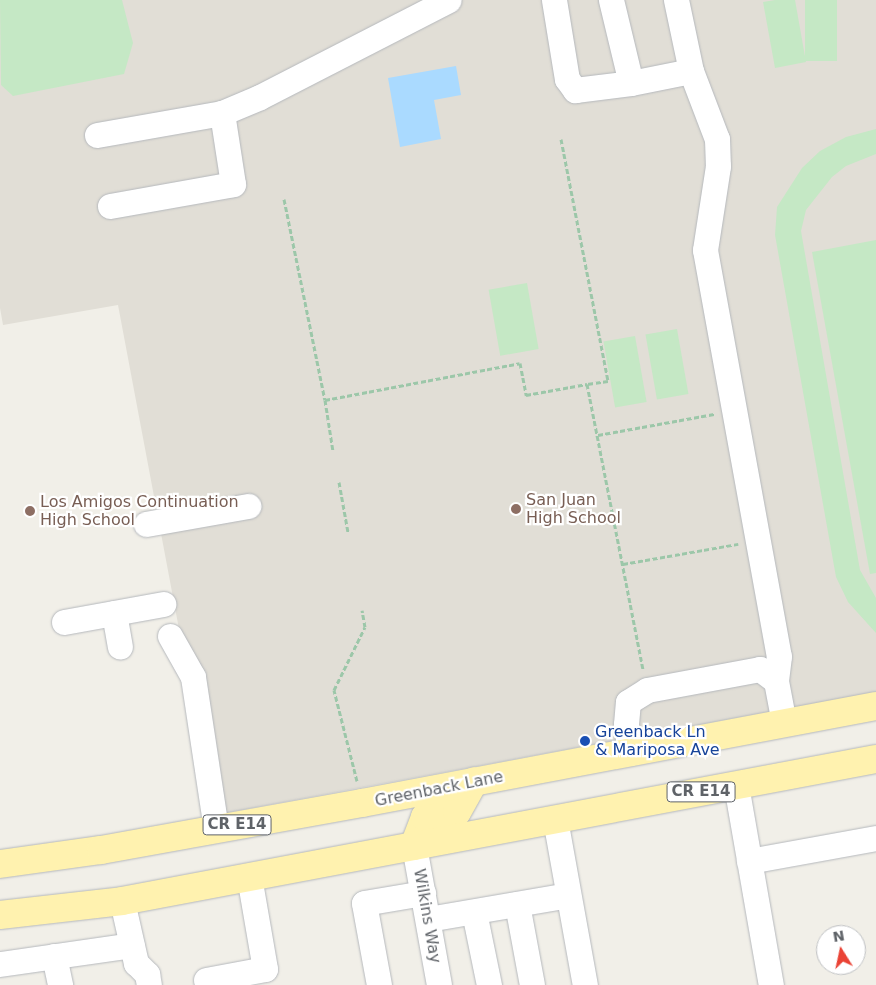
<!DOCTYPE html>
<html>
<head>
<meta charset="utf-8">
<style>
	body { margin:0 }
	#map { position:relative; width:876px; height:985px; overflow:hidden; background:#f1efe8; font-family:"DejaVu Sans",sans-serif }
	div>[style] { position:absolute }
	.education>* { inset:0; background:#e1ded6 }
	.green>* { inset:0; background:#c5e8c5; transform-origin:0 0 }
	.water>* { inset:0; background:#aadaff }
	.path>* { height:3px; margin-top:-1.5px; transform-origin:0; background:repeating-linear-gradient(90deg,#9cc7a9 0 5px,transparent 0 7.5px) }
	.roads { filter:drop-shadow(0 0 1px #b5b8bc) drop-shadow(0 0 1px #b5b8bc) }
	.minor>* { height:25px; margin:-12.5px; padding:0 12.5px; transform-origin:12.5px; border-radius:12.5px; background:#fff }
	.major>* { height:28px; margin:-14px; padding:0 14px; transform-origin:14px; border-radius:14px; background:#fff2af }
	.dots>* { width:14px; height:14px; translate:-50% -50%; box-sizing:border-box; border:2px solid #fff; border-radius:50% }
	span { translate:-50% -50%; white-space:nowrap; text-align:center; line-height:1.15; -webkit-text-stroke:4.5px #fff; paint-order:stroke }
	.shield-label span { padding:1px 4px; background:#fff; border:1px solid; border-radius:4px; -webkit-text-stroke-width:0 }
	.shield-label { font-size:15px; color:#5f6368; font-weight:700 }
	.education-label { font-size:16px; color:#785e54 }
	.left { translate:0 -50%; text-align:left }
	.transit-label { font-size:16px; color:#164399 }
	.street-label { font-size:16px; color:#5f6368 }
	.north { position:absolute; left:816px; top:925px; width:50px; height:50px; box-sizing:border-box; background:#fff; border:1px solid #bfc1c3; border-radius:50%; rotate:350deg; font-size:14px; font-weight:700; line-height:20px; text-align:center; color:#5f6368 }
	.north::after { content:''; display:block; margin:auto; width:18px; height:22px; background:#ea4335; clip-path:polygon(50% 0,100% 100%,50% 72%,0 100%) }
</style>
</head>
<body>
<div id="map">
	<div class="education">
		<i style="clip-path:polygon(0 0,876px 0,876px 692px,214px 815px,118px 305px,3px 325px,0 308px)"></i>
	</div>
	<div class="green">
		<i style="clip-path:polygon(0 0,122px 0,133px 43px,124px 74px,13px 96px,1px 85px)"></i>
		<i style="clip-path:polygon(775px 0,795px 0,806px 62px,775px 68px,763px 2px)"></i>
		<i style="left:805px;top:0;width:32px;height:61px"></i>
		<i style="clip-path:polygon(876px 129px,876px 154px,846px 166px,832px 177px,806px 210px,801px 231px,860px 570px,876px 598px,876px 633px,848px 602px,836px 577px,775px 235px,777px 207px,802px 168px,820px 151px,846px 137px)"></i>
		<i style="clip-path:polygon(876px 240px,876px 573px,870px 574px,812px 252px)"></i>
		<i style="left:527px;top:283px;width:67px;height:39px;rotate:80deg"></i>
		<i style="left:677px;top:329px;width:66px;height:32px;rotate:80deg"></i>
		<i style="left:635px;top:336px;width:67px;height:32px;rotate:80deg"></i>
	</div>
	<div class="water">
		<i style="clip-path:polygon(456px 66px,461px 95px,434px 100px,441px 139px,400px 147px,388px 78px)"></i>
	</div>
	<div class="path">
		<i style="left:561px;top:139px;width:247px;rotate:79deg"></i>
		<i style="left:608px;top:381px;width:21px;rotate:172deg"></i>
		<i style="left:587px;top:384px;width:291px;rotate:78.9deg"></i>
		<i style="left:284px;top:199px;width:205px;rotate:78.5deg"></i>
		<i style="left:325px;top:400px;width:198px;rotate:-10.7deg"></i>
		<i style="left:520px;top:363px;width:33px;rotate:79deg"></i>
		<i style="left:526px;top:395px;width:62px;rotate:-10.2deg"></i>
		<i style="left:325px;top:400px;width:52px;rotate:81.1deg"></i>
		<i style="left:598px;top:435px;width:118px;rotate:-10.3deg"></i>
		<i style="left:339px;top:482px;width:51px;rotate:79.8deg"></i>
		<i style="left:623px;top:564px;width:117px;rotate:-9.9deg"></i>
		<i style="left:357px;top:781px;width:94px;rotate:-104.2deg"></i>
		<i style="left:334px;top:690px;width:70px;rotate:-63.8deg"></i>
		<i style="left:365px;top:627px;width:17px;rotate:-100deg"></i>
	</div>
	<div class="roads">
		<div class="minor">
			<i style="left:554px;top:0;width:80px;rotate:80.7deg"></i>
			<i style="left:567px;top:79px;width:14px;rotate:54deg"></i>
			<i style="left:575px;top:90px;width:56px;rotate:-7.1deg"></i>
			<i style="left:631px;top:83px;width:61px;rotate:-11.3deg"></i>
			<i style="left:691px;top:71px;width:73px;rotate:-101.9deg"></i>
			<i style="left:611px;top:0;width:85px;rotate:76.5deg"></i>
			<i style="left:691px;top:71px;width:73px;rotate:69.1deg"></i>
			<i style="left:717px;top:139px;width:27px;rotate:88deg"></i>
			<i style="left:718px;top:166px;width:85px;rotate:98.8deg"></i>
			<i style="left:705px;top:250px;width:413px;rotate:79.7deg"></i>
			<i style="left:779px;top:656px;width:25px;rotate:97deg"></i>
			<i style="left:97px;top:135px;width:127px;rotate:-10deg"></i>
			<i style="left:222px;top:113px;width:41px;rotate:-22.8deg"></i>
			<i style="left:260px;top:97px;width:212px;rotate:-27.2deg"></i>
			<i style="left:110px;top:206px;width:125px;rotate:-10.1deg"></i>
			<i style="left:233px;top:184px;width:72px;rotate:-98.8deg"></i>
			<i style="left:146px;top:524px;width:104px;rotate:-10deg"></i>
			<i style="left:114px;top:613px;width:34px;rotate:80deg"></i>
			<i style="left:64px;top:622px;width:101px;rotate:-10.3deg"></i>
			<i style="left:170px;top:636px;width:47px;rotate:60.7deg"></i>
			<i style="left:193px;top:677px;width:154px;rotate:81.4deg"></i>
			<i style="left:630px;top:753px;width:29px;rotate:-98deg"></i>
			<i style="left:626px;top:724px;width:22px;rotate:-85deg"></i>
			<i style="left:628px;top:702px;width:22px;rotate:-32deg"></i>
			<i style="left:647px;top:690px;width:115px;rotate:-10.5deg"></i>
			<i style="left:760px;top:669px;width:20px;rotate:37deg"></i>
			<i style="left:776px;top:681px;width:43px;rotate:79.2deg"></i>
			<i style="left:736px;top:785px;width:203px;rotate:80.1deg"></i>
			<i style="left:555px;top:819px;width:169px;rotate:79.8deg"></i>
			<i style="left:414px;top:846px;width:141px;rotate:79.8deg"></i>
			<i style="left:749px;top:861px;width:129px;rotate:-10.3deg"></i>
			<i style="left:122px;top:901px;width:64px;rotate:77.3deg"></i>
			<i style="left:136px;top:963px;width:16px;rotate:45deg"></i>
			<i style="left:147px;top:974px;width:11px;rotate:80deg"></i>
			<i style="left:517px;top:904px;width:82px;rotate:79.5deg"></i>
			<i style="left:474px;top:912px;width:75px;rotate:78.4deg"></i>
			<i style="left:428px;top:919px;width:142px;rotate:-9.7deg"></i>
			<i style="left:54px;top:956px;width:30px;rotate:78deg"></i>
			<i style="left:0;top:964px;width:133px;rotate:-8.2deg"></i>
			<i style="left:206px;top:980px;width:60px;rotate:-10.6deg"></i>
			<i style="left:265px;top:969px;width:94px;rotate:-99.8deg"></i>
			<i style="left:379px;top:985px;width:83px;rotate:-100.4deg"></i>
			<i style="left:364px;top:903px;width:60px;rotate:-9.6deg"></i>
		</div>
		<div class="major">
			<i style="left:414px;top:846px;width:31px;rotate:-69deg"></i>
			<i style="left:425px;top:817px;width:32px;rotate:-9deg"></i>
			<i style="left:457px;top:812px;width:35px;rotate:-61deg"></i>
			<i style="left:0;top:864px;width:102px;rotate:-7.9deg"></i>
			<i style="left:101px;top:850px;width:265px;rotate:-10.2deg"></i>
			<i style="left:362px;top:803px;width:523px;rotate:-10.69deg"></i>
			<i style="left:0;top:915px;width:123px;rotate:-6.5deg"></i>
			<i style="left:122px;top:901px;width:767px;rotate:-10.67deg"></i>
		</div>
	</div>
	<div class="dots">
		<i style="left:516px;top:509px;background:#8d6e63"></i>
		<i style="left:30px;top:511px;background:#8d6e63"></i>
		<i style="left:585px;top:741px;background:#1a4fb4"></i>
	</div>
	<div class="shield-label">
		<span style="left:701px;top:792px">CR E14</span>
		<span style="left:237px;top:825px">CR E14</span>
	</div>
	<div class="education-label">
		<span class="left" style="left:526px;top:509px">San Juan<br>High School</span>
		<span class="left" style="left:40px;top:511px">Los Amigos Continuation<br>High School</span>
	</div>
	<div class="transit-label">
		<span class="left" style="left:595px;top:741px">Greenback Ln<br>&amp; Mariposa Ave</span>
	</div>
	<div class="street-label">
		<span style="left:439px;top:789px;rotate:-11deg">Greenback Lane</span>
		<span style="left:427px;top:916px;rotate:80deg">Wilkins Way</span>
	</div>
	<div class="north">N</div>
</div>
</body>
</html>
